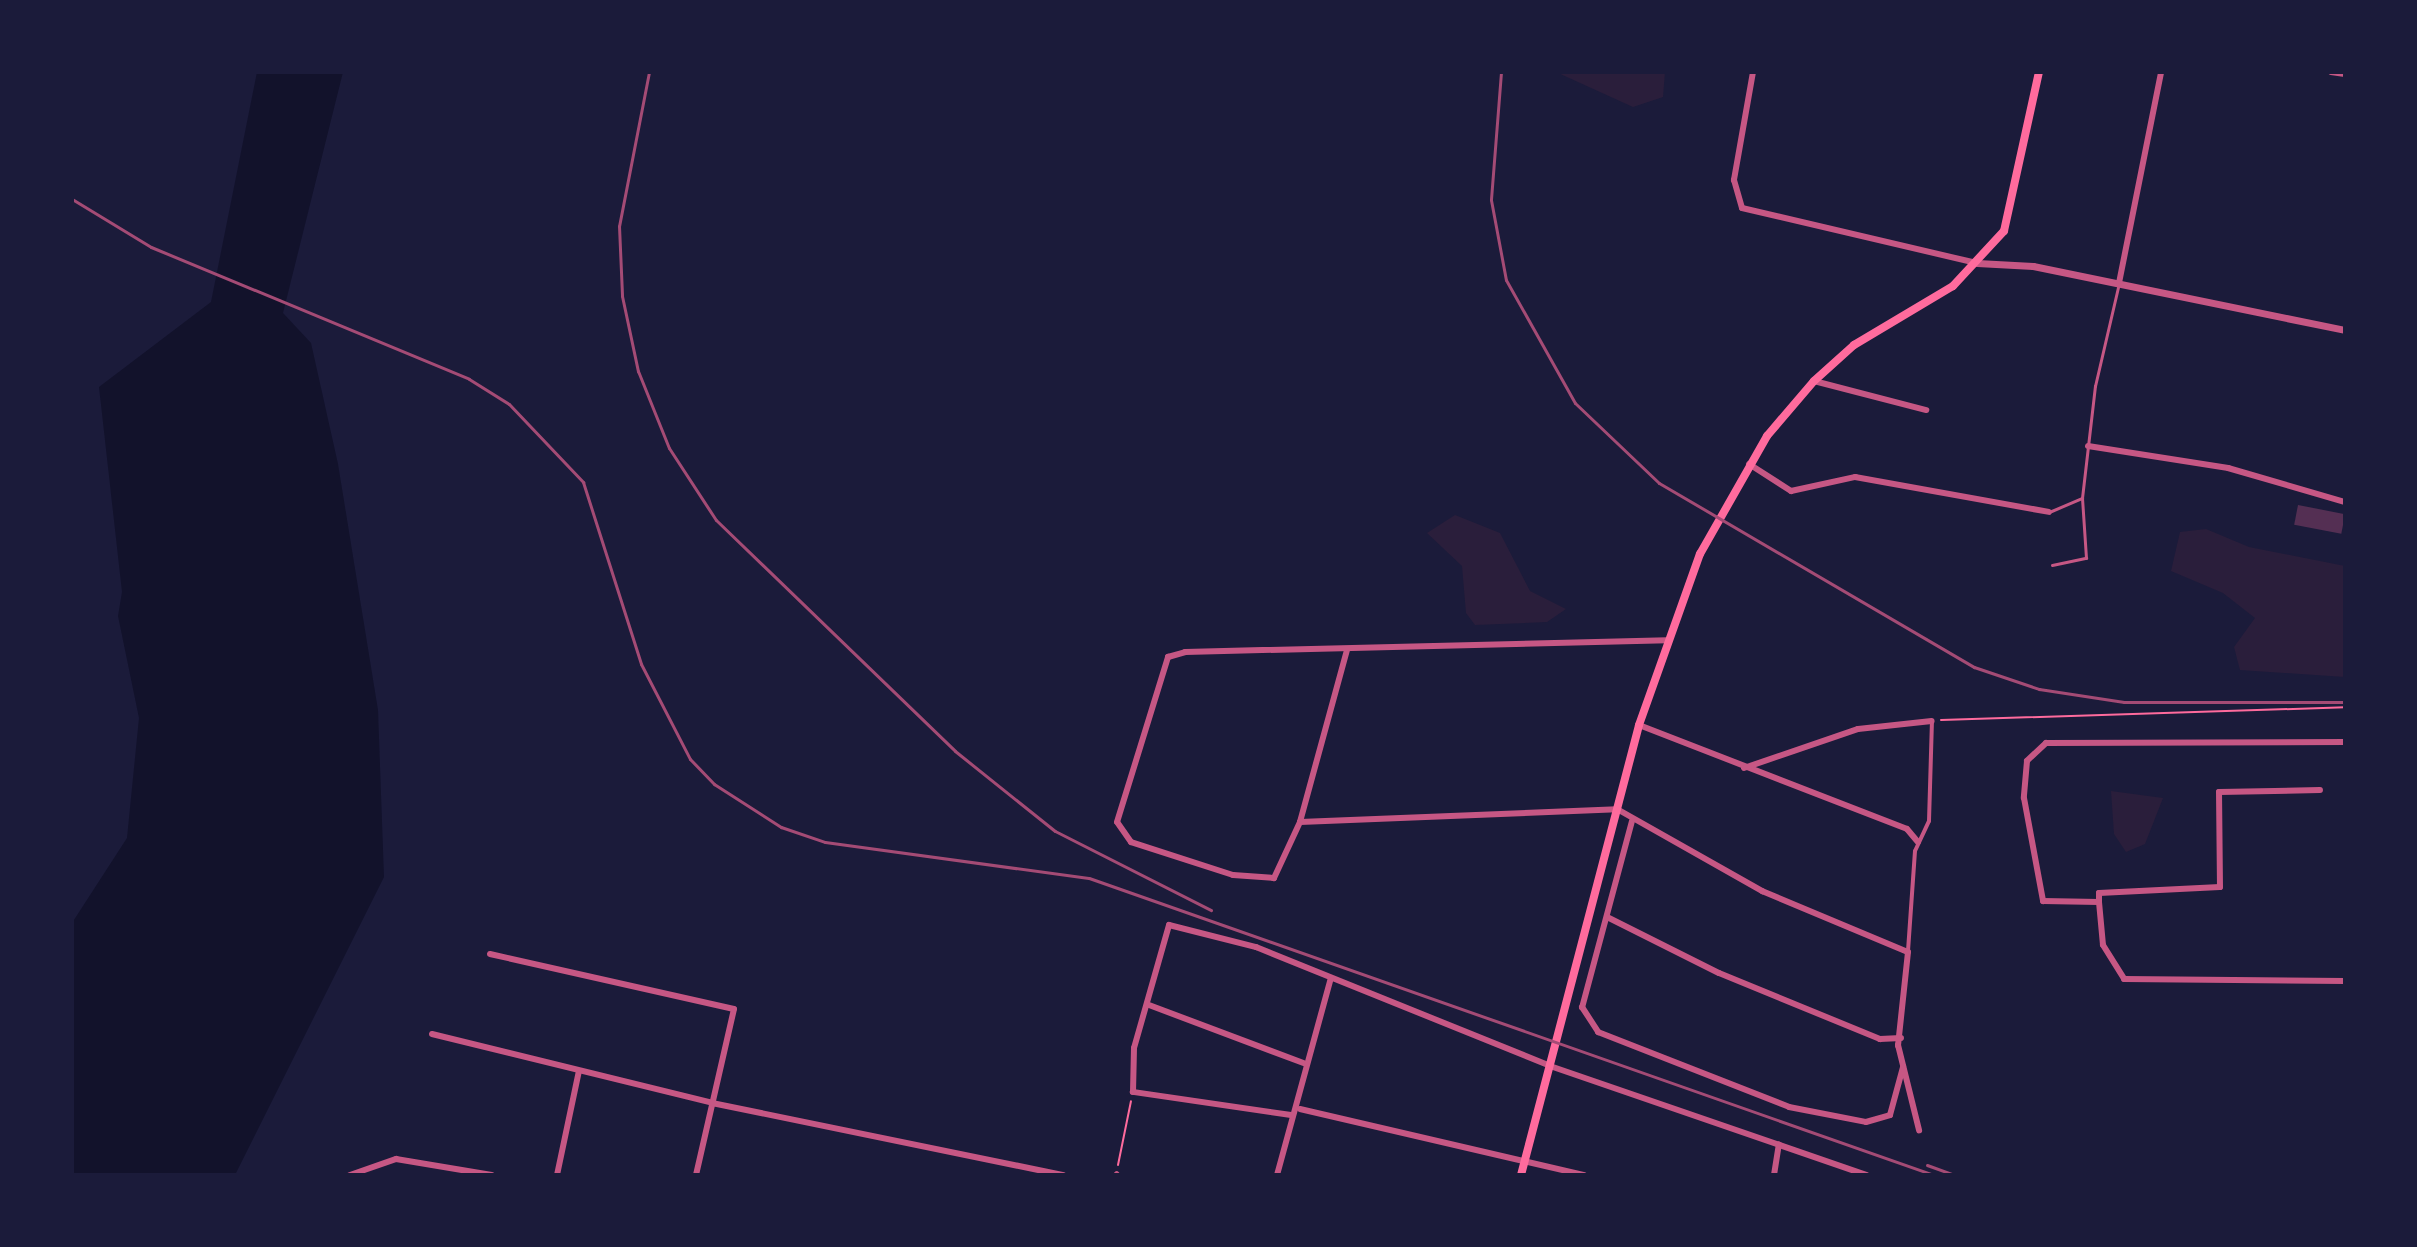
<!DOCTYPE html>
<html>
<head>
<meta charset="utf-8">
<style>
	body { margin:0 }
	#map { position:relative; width:2417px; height:1247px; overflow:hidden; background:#1b1b3a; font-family:"IBM Plex Sans",sans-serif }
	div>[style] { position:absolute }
	.green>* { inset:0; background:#2a1e3b }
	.water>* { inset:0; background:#12122b }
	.building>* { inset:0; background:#542f53; transform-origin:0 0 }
	.path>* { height:2px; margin:-1px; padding:0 1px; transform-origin:1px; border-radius:1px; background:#ff6b9d }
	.service>* { height:3px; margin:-1.5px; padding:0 1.5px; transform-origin:1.5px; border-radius:1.5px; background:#c65784 }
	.pedestrian>* { height:4px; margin:-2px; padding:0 2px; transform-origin:2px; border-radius:2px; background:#c65784 }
	.minor>* { height:6px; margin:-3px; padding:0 3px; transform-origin:3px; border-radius:3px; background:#c65784 }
	.tertiary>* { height:7px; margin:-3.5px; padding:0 3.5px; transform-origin:3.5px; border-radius:3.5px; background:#c65784 }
	.secondary>* { height:8px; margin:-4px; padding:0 4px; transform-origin:4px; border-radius:4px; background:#ff6b9d }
	.rail>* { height:3px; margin:-1.5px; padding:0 1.5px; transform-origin:1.5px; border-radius:1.5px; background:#a44b75 }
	span { translate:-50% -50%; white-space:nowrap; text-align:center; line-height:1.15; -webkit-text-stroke:6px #1b1b3a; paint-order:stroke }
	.frame { position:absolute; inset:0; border:74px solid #1b1b3a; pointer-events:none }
</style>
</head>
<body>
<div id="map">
	<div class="green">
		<i style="clip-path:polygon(1556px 72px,1665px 72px,1663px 97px,1633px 107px)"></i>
		<i style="clip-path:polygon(1455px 515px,1500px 533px,1530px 591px,1566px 609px,1547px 622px,1475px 625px,1466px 613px,1462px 566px,1427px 533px)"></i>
		<i style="clip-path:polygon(2206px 529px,2249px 547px,2345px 566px,2345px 677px,2240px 670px,2234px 647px,2255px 618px,2223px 593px,2171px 571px,2180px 532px)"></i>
		<i style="clip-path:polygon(2111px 791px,2163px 798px,2145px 844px,2126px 852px,2114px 834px)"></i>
	</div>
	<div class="water">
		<i style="clip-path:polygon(257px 72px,343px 72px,283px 313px,311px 343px,338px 464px,378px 710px,384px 877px,235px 1175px,72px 1175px,72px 923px,127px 838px,139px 718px,118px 616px,122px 592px,99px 387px,211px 302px)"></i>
	</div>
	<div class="building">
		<i style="left:2298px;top:505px;width:48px;height:20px;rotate:11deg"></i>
	</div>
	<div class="path">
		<i style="left:1941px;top:720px;width:404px;rotate:-1.8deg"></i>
		<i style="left:1118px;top:1165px;width:65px;rotate:-78.5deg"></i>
	</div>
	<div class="service">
		<i style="left:2049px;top:512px;width:36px;rotate:-23deg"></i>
		<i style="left:2082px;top:498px;width:113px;rotate:-83.4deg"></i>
		<i style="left:2095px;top:386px;width:106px;rotate:-76.9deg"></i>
		<i style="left:2052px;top:565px;width:35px;rotate:-12deg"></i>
		<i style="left:2086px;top:558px;width:60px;rotate:-93.8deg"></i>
	</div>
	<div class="pedestrian">
		<i style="left:1908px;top:951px;width:100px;rotate:-86deg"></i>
		<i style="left:1915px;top:851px;width:33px;rotate:-65deg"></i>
		<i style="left:1929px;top:821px;width:100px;rotate:-88.3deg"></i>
	</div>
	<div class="minor">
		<i style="left:1753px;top:72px;width:110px;rotate:100deg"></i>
		<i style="left:1734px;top:180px;width:29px;rotate:74deg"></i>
		<i style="left:1742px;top:208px;width:241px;rotate:13.2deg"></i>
		<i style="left:2331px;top:72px;width:14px;rotate:8deg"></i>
		<i style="left:2119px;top:283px;width:215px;rotate:-78.7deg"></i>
		<i style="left:1814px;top:381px;width:116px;rotate:14.5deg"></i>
		<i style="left:2088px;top:446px;width:142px;rotate:8.9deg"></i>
		<i style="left:2228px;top:468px;width:122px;rotate:16.2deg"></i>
		<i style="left:1749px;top:464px;width:50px;rotate:32.7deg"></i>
		<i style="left:1791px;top:491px;width:66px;rotate:-12.3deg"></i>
		<i style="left:1855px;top:477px;width:197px;rotate:10.2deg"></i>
		<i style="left:1347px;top:650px;width:178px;rotate:105.3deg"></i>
		<i style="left:1300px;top:822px;width:62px;rotate:114.9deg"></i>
		<i style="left:1274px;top:878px;width:41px;rotate:-175.8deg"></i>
		<i style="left:1233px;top:875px;width:107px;rotate:-162.1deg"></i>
		<i style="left:1131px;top:842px;width:24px;rotate:-125deg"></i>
		<i style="left:1117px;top:822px;width:173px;rotate:-72.8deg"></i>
		<i style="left:1168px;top:657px;width:18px;rotate:-16deg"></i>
		<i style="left:1185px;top:652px;width:482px;rotate:-1.4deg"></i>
		<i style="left:1639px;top:725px;width:287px;rotate:21.2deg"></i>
		<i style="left:1907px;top:829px;width:17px;rotate:50deg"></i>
		<i style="left:2345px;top:742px;width:299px;rotate:179.8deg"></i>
		<i style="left:2046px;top:743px;width:26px;rotate:137deg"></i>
		<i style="left:2027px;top:761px;width:37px;rotate:95deg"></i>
		<i style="left:2024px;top:798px;width:105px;rotate:79.5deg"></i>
		<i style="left:2043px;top:901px;width:56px;rotate:1deg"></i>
		<i style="left:2099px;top:902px;width:43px;rotate:84.7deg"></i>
		<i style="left:2103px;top:945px;width:40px;rotate:58deg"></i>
		<i style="left:2124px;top:979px;width:221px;rotate:0.5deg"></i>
		<i style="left:1744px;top:768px;width:120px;rotate:-18.9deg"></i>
		<i style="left:1858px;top:729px;width:74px;rotate:-6.2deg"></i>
		<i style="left:1632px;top:821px;width:193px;rotate:105deg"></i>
		<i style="left:1582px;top:1007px;width:30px;rotate:57deg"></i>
		<i style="left:1598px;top:1032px;width:205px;rotate:21.4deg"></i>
		<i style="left:1789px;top:1107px;width:78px;rotate:11deg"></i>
		<i style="left:1866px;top:1122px;width:25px;rotate:-16deg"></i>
		<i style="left:1890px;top:1115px;width:50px;rotate:-74.8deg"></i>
		<i style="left:1300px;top:822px;width:317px;rotate:-2.3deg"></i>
		<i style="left:1617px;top:809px;width:167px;rotate:29.5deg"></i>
		<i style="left:1762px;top:891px;width:158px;rotate:22.7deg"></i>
		<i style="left:1908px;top:952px;width:94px;rotate:96.1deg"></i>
		<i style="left:1898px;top:1045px;width:88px;rotate:76.1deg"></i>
		<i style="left:2099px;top:902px;width:9px;rotate:-90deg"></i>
		<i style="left:2099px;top:893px;width:121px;rotate:-2.8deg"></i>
		<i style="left:2220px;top:887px;width:95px;rotate:-90.6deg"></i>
		<i style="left:2219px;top:792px;width:101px;rotate:-1.1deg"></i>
		<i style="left:1607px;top:917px;width:125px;rotate:26.6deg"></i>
		<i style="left:1719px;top:973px;width:174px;rotate:22.3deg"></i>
		<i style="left:1880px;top:1039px;width:21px;rotate:-3deg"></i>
		<i style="left:490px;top:954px;width:250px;rotate:12.7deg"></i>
		<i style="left:734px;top:1009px;width:170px;rotate:102.9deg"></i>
		<i style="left:1149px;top:1005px;width:165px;rotate:20.6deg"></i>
		<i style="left:432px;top:1034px;width:288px;rotate:13.8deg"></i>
		<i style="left:712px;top:1103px;width:359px;rotate:11.6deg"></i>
		<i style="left:1300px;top:1109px;width:292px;rotate:13.1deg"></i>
		<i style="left:1291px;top:1115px;width:160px;rotate:-171.7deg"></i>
		<i style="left:1133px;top:1092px;width:44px;rotate:-88.7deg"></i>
		<i style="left:1134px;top:1048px;width:128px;rotate:-74.1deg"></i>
		<i style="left:1169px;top:925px;width:90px;rotate:14.2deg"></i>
		<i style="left:1256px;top:947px;width:317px;rotate:22deg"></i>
		<i style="left:1550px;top:1066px;width:335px;rotate:19deg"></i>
		<i style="left:350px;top:1175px;width:49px;rotate:-19.2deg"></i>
		<i style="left:396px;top:1159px;width:97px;rotate:9.5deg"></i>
		<i style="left:557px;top:1175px;width:106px;rotate:-78.1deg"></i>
		<i style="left:1116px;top:1175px;width:1px;rotate:-45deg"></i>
		<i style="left:1277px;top:1175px;width:204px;rotate:-74.7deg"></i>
		<i style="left:1774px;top:1175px;width:31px;rotate:-81deg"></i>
	</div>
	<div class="tertiary">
		<i style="left:1977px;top:263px;width:56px;rotate:3.1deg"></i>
		<i style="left:2033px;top:266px;width:318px;rotate:11.6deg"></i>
	</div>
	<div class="secondary">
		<i style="left:1521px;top:1175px;width:465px;rotate:-75.3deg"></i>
		<i style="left:1639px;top:725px;width:182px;rotate:-70.4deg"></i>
		<i style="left:1700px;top:554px;width:136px;rotate:-60.4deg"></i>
		<i style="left:1767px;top:436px;width:72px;rotate:-49.5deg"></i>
		<i style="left:1814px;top:381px;width:54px;rotate:-42deg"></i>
		<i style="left:1854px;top:345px;width:115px;rotate:-30.8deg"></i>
		<i style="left:1953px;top:286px;width:75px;rotate:-47.2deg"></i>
		<i style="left:2004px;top:231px;width:163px;rotate:-77.6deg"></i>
	</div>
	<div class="rail">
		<i style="left:649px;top:72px;width:157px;rotate:101deg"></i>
		<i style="left:619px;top:226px;width:70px;rotate:87.5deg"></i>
		<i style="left:622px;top:296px;width:77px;rotate:78deg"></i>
		<i style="left:638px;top:371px;width:83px;rotate:68.1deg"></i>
		<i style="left:669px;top:448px;width:86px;rotate:56.9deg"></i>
		<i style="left:716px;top:520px;width:332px;rotate:44deg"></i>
		<i style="left:955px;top:751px;width:128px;rotate:38.7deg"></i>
		<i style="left:1055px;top:831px;width:175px;rotate:26.9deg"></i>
		<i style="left:1501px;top:72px;width:128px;rotate:94.5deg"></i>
		<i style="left:1491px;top:200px;width:81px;rotate:79.4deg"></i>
		<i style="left:1506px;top:280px;width:141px;rotate:60.7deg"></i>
		<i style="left:1575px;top:403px;width:116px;rotate:43.6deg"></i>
		<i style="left:1659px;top:483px;width:365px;rotate:30.3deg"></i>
		<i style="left:1974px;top:667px;width:69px;rotate:18.7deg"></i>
		<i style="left:2039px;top:689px;width:86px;rotate:8.7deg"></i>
		<i style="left:2124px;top:702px;width:221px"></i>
		<i style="left:72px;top:199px;width:92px;rotate:31.3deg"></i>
		<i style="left:151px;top:247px;width:344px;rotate:22.5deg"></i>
		<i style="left:469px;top:379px;width:47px;rotate:32deg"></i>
		<i style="left:509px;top:404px;width:108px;rotate:46.5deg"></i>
		<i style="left:583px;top:482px;width:191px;rotate:72.3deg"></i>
		<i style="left:641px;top:664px;width:107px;rotate:62.7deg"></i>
		<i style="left:690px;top:759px;width:35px;rotate:46deg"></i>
		<i style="left:714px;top:784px;width:80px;rotate:32.7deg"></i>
		<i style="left:781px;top:827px;width:46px;rotate:18.8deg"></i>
		<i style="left:825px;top:842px;width:266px;rotate:7.8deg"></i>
		<i style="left:1089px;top:878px;width:896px;rotate:19.37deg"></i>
		<i style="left:1927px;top:1165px;width:29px;rotate:20deg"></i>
	</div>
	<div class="frame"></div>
</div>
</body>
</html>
